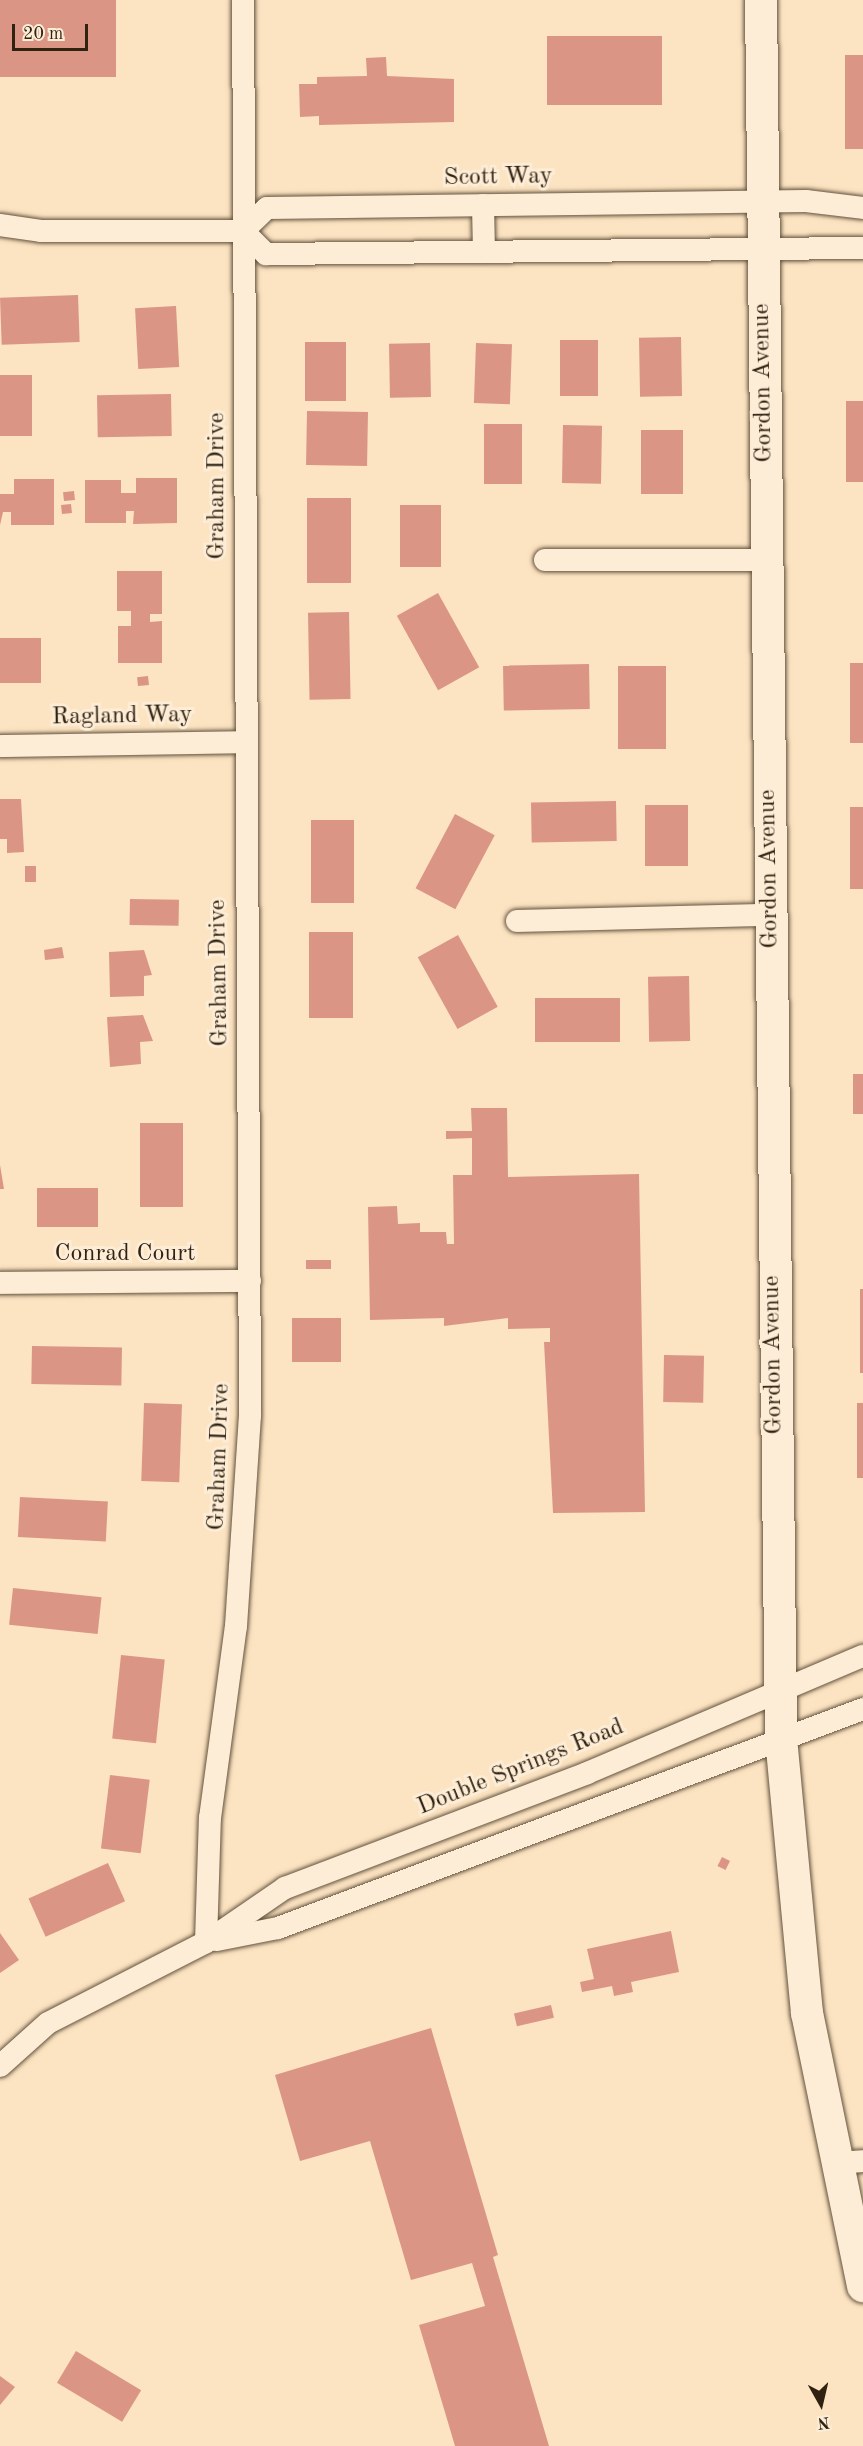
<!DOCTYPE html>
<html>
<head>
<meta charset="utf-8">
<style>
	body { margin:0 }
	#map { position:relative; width:863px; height:2446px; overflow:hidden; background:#fce3c1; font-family:"Old Standard TT",serif }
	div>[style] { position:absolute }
	.building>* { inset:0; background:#db9585; transform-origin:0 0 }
	.roads { filter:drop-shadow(0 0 2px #62523d) drop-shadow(0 0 2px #62523d) }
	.street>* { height:22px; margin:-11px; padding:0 11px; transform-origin:11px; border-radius:11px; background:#fdedd7 }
	.secondary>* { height:32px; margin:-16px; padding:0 16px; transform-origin:16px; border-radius:16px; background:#fdedd7 }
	span { translate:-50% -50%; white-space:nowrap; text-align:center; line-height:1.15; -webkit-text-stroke:6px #fdedd7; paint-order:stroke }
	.street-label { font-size:24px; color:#2f2211 }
	.north { position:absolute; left:791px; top:2374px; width:60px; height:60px; -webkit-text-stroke:4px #fdedd7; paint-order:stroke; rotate:172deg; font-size:16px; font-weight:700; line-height:24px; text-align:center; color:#2f2211 }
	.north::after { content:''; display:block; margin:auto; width:21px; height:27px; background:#2f2211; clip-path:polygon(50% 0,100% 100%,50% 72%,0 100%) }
	.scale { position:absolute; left:12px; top:24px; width:76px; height:27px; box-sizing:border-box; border:3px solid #2f2211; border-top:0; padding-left:8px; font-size:18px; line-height:21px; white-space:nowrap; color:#2f2211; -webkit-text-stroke:4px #fdedd7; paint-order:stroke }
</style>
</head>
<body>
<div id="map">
	<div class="building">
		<i style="left:0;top:0;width:116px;height:77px"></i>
		<i style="left:662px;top:36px;width:69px;height:115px;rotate:90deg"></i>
		<i style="left:845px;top:55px;width:18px;height:94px"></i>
		<i style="clip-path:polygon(386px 57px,387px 76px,454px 79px,454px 122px,319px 125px,319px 116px,300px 117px,299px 84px,317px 84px,317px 77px,367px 76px,366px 58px)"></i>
		<i style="left:78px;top:295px;width:47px;height:78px;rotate:88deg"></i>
		<i style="left:176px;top:306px;width:61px;height:41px;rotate:87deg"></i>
		<i style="left:681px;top:337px;width:59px;height:42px;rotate:89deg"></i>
		<i style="left:560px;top:340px;width:38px;height:56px"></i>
		<i style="left:305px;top:342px;width:41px;height:59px"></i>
		<i style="left:430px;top:343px;width:54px;height:41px;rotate:89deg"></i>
		<i style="left:476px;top:343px;width:36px;height:60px;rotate:2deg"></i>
		<i style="left:0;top:375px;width:32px;height:61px"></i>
		<i style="left:171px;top:394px;width:42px;height:74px;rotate:89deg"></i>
		<i style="left:846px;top:401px;width:17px;height:81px"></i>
		<i style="left:307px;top:411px;width:61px;height:54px;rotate:1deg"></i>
		<i style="left:484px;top:424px;width:38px;height:60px"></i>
		<i style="left:563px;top:425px;width:39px;height:58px;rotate:1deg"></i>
		<i style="left:641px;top:430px;width:42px;height:64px"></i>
		<i style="clip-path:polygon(136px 478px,177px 478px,177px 523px,133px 524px,134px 511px,126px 511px,126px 523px,85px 523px,85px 480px,121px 480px,121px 493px,136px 493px)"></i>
		<i style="clip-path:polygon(14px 479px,54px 479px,54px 525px,11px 525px,11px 512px,3px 512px,0 525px,0 494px,14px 494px)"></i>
		<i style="left:74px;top:491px;width:9px;height:11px;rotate:84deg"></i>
		<i style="left:307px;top:498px;width:44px;height:85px"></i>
		<i style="left:71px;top:504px;width:9px;height:10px;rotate:84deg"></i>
		<i style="left:441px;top:505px;width:62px;height:41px;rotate:90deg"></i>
		<i style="clip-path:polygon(117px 571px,162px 571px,162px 614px,150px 614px,150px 622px,162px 621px,162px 663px,118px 663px,118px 626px,131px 626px,131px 611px,117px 611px)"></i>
		<i style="left:438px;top:593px;width:85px;height:47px;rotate:61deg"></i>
		<i style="left:349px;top:612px;width:87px;height:41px;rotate:89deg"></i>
		<i style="left:0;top:638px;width:41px;height:45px"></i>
		<i style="left:850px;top:663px;width:13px;height:80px"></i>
		<i style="left:589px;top:664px;width:45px;height:86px;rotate:89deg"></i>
		<i style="left:618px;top:666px;width:48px;height:83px"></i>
		<i style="left:148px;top:676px;width:9px;height:11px;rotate:84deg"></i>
		<i style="clip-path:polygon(0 799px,21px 799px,24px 852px,7px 853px,7px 839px,0 839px)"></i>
		<i style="left:616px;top:801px;width:40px;height:85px;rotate:89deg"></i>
		<i style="left:645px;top:805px;width:43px;height:61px"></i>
		<i style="left:850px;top:807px;width:13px;height:82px"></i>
		<i style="left:455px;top:814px;width:45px;height:84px;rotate:28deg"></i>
		<i style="left:311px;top:820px;width:43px;height:83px"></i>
		<i style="left:25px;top:866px;width:11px;height:16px"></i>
		<i style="left:130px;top:899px;width:49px;height:26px;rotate:1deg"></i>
		<i style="left:309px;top:932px;width:44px;height:86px"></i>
		<i style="left:458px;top:935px;width:82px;height:46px;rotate:61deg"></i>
		<i style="clip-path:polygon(62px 947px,64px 958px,45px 960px,44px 950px)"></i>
		<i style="clip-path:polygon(144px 950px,152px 975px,144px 976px,144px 996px,110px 997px,109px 952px)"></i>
		<i style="left:689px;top:976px;width:65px;height:41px;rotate:89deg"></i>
		<i style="left:535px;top:998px;width:85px;height:44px"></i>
		<i style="clip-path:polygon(143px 1015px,153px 1041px,140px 1042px,141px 1064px,110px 1067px,107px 1017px)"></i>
		<i style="left:853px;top:1074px;width:10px;height:40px"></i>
		<i style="clip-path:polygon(471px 1108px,507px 1108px,508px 1177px,639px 1174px,645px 1512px,553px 1513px,544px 1342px,550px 1342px,550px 1328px,508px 1329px,508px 1318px,444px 1326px,444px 1318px,370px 1320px,368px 1207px,397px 1206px,398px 1224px,420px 1223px,420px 1232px,446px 1232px,447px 1244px,454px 1244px,453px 1175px,472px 1175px,472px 1138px,446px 1139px,446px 1131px,472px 1131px)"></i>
		<i style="left:140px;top:1123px;width:43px;height:84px"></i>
		<i style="clip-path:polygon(0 1165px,4px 1189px,0 1189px)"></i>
		<i style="left:37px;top:1188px;width:61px;height:39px"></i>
		<i style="left:331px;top:1260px;width:9px;height:25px;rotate:90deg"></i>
		<i style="left:860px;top:1289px;width:3px;height:84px"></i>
		<i style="left:292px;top:1318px;width:49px;height:44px"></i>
		<i style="left:32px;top:1346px;width:90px;height:38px;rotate:1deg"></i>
		<i style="left:664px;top:1355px;width:40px;height:47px;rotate:1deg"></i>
		<i style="left:144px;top:1403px;width:38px;height:78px;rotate:2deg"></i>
		<i style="left:863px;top:1403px;width:75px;height:6px;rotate:90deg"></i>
		<i style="left:20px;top:1497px;width:88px;height:40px;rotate:3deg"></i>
		<i style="left:13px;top:1588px;width:89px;height:37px;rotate:6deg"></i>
		<i style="left:121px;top:1655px;width:44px;height:84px;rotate:6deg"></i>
		<i style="left:110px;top:1775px;width:40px;height:74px;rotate:7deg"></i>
		<i style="left:722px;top:1857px;width:9px;height:10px;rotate:27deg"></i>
		<i style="left:108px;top:1863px;width:42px;height:87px;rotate:66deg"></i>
		<i style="clip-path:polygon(671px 1931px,679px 1972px,631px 1982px,633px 1992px,614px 1996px,612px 1986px,582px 1992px,580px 1982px,594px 1979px,587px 1949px)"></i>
		<i style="clip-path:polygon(0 1933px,19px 1960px,0 1973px)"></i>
		<i style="left:551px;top:2005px;width:13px;height:38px;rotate:77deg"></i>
		<i style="clip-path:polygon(431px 2028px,498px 2255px,493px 2257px,549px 2446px,455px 2446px,419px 2325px,485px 2306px,472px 2263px,411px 2280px,370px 2141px,300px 2161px,275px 2075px)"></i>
		<i style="left:76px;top:2351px;width:76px;height:37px;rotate:31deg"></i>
		<i style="clip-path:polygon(0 2376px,15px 2387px,0 2405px)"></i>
	</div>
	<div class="roads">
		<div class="street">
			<i style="left:483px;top:205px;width:47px;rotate:88.8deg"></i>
			<i style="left:0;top:225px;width:41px;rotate:8.3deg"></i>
			<i style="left:41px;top:231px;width:202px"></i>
			<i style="left:243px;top:231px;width:33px;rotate:-44deg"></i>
			<i style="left:267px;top:208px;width:539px;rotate:-0.74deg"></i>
			<i style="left:806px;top:201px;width:57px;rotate:7deg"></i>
			<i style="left:243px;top:231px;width:33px;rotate:45deg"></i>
			<i style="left:266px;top:254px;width:597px;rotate:-0.58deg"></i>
			<i style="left:545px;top:560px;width:221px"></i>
			<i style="left:0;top:746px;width:245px;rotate:-0.9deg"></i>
			<i style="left:517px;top:921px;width:253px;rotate:-1.4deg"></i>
			<i style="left:0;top:1283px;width:250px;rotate:-0.5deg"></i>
			<i style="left:217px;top:1940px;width:62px;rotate:-11.1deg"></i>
			<i style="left:278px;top:1928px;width:625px;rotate:-20.52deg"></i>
			<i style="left:206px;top:1942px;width:124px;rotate:-88.2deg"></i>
			<i style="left:210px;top:1818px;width:194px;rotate:-82.3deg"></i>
			<i style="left:236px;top:1626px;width:210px;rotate:-86.2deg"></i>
			<i style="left:250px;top:1416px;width:1416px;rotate:-90.28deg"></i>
			<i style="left:0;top:2066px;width:64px;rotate:-41.9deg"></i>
			<i style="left:48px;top:2023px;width:178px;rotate:-27.1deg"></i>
			<i style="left:206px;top:1942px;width:96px;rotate:-34.4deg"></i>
			<i style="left:285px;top:1888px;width:323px;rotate:-20.8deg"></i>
			<i style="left:587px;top:1773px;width:300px;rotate:-23deg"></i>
			<i style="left:836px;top:2163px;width:27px;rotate:-4deg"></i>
		</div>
		<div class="secondary">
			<i style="left:761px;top:0;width:1738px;rotate:89.34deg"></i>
			<i style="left:781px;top:1738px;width:276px;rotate:84.6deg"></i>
			<i style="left:807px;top:2013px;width:279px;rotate:78.4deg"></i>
		</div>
	</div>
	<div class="street-label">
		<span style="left:498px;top:178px;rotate:-1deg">Scott Way</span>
		<span style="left:764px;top:383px;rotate:-91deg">Gordon Avenue</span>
		<span style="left:218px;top:486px;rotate:-90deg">Graham Drive</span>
		<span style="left:122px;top:717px;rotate:-1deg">Ragland Way</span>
		<span style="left:770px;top:869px;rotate:-91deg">Gordon Avenue</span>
		<span style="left:220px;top:973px;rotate:-91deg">Graham Drive</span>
		<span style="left:125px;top:1255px">Conrad Court</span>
		<span style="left:774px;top:1355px;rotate:-91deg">Gordon Avenue</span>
		<span style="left:220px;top:1457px;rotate:-88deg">Graham Drive</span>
		<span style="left:521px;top:1768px;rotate:-22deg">Double Springs Road</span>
	</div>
	<div class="north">N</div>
	<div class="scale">20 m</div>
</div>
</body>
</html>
